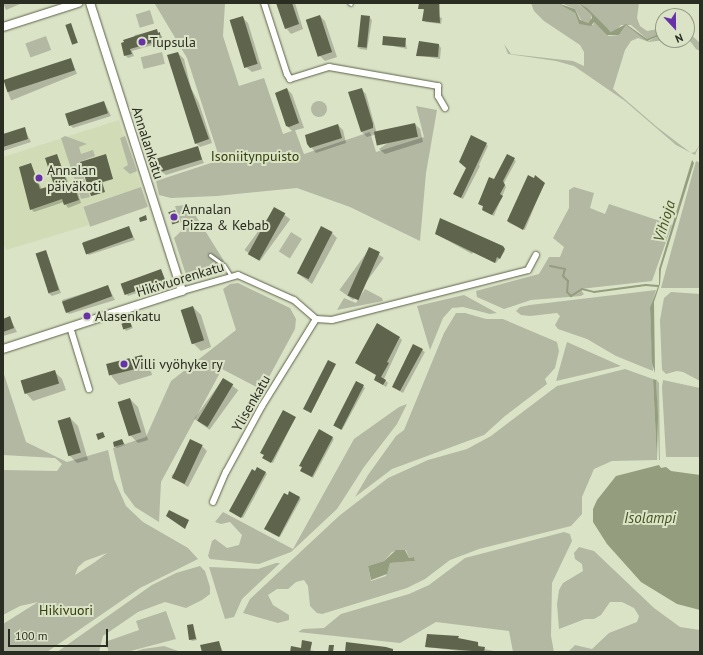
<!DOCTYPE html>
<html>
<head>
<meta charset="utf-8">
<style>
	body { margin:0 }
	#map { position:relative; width:703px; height:655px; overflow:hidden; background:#dbe3c6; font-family:"PT Sans",sans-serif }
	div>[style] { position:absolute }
	.built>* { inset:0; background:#d1dbb6 }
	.green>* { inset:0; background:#b2b8a2; transform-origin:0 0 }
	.round { border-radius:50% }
	.water>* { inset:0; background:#959d7f }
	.shadow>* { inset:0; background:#0003; transform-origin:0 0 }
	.stream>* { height:2px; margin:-1px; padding:0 1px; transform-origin:1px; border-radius:1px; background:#959d7f }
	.building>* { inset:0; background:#5f654c; transform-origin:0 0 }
	.roads { filter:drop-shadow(0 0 1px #5b6148) drop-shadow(0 0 1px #5b6148) }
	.lane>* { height:3px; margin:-1.5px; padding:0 1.5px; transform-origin:1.5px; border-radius:1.5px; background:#fff }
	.street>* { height:6px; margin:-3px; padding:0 3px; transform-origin:3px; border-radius:3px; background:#fff }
	.secondary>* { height:8px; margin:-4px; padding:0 4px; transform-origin:4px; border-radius:4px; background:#fff }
	.dots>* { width:11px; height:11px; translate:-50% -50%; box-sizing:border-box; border:2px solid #dbe3c6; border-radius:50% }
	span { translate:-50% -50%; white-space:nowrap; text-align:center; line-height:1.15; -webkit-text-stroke:4px #dbe3c6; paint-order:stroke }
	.poi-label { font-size:14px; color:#2a2d22 }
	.left { translate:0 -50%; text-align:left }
	.street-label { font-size:14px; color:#2a2d22 }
	.park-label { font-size:14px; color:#343e0a }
	.water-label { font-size:15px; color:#485321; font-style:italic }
	.frame { position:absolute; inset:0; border:4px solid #2a2d22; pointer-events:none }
	.north { position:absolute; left:655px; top:8px; width:40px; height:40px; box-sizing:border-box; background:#dbe3c6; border:1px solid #949a84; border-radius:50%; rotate:158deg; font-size:11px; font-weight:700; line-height:16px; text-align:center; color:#2a2d22 }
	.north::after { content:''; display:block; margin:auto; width:14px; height:18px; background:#6731a8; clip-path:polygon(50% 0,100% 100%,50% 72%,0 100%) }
	.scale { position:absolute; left:8px; top:629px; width:100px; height:18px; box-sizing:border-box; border:2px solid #2a2d22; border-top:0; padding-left:5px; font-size:12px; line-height:14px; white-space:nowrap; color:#2a2d22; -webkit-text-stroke:3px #dbe3c6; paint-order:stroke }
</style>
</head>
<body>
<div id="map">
	<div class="built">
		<i style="clip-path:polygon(119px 120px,141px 187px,83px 206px,89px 225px,6px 250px,3px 241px,3px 157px)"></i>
	</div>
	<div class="green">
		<i style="clip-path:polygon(169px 3px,225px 3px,223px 36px,239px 86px,264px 78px,283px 134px,295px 130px,304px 154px,370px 132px,376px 152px,424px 137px,416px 106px,437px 110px,426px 173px,420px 241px,350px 207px,297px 188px,217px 196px,171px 198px,159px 195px,156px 181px,220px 160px,187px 58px,155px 4px)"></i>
		<i style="clip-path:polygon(531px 3px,557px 3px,575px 13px,579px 24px,593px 25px,594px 22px,609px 36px,619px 35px,626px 25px,649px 41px,656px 37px,663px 37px,665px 40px,649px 42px,638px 38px,631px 41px,625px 50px,613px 89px,657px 127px,691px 153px,695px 152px,700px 144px,695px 155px,676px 145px,625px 101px,574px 66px,556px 61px,508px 54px,504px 44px,511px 54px,573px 61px,584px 66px,584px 52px,580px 45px,544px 21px,534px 11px)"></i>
		<i style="clip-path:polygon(561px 3px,577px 3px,591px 14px,591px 20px,588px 23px,582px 22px,575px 9px)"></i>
		<i style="clip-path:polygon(578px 3px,639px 3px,637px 18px,640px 26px,647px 31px,663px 28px,663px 35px,647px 39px,631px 25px,621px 25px,616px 31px,611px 32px)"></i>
		<i style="left:150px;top:10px;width:14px;height:15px;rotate:73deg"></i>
		<i style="clip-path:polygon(687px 31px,700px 43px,700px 51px,696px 49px,687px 37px)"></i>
		<i style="left:46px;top:36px;width:15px;height:22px;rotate:70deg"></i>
		<i style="left:162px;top:52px;width:12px;height:22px;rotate:76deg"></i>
		<i class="round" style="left:311px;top:101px;width:16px;height:16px"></i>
		<i style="clip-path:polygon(65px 136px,87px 144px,79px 147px,81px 154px,93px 150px,95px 156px,79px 162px,90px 197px,81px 199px,61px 138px)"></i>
		<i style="clip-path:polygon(125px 136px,137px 171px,130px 174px,123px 168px,128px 165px,120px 138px)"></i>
		<i style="clip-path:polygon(696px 161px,700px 163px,700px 288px,661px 288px)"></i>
		<i style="left:141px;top:187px;width:21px;height:61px;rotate:71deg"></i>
		<i style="clip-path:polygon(574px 187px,594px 193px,590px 208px,605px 214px,609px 204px,672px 225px,652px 281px,580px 289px,584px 294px,581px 296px,531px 300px,504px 309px,477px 297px,476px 291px,539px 274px,549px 257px,560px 257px,564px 247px,553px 238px,569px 208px,569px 190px)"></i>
		<i style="clip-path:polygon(189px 205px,224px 261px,224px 269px,188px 281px,174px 238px,183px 229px,175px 206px)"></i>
		<i style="left:291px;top:232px;width:13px;height:23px;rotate:32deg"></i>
		<i style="clip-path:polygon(238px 283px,290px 308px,296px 319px,295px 329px,262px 390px,222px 369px,161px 482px,159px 522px,135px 507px,124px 492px,113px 448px,146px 437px,171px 381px,236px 330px,223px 289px,230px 284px)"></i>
		<i style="clip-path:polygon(365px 289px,382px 298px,383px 301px,337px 310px,344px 298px,356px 303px)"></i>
		<i style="clip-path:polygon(656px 290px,650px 310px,653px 371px,616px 356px,587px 339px,558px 329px,555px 325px,560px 316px,557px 313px,530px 316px,521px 315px,516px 311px,520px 307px,530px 305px)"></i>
		<i style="clip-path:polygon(671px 292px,700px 294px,700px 381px,683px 372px,677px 371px,666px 374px,662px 370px,660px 320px,664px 298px)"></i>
		<i style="clip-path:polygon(464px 295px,497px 313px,490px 314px,463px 307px,452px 308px,443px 318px,430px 350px,417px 306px)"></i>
		<i style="clip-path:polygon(456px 313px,465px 313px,486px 319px,503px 319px,557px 342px,559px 351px,555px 368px,545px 379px,547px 384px,505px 416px,484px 435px,392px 469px,355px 497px,368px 475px,396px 436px,404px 430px,444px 333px)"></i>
		<i style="clip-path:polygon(567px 342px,621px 366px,556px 381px)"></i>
		<i style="clip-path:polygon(evenodd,625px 369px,653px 379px,657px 460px,612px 461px,594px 469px,582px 497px,582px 514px,571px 526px,479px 549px,450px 560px,425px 579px,407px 588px,322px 614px,317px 613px,310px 606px,308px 586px,304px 580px,296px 582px,288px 589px,277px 589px,268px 595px,273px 605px,289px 615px,289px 620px,278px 623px,243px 613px,250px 599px,339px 516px,388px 478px,428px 460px,467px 449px,491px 436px,557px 386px,625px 369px,400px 550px,406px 550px,409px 558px,414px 557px,415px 561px,390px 563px,386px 576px,371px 581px,368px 566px,384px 561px,392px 552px,400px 550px)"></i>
		<i style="clip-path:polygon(evenodd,3px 371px,26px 442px,67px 462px,108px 450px,114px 479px,126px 506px,143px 522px,188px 548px,198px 559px,140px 588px,47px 652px,3px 652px,3px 624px,38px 602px,20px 606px,3px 615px,3px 470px,57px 471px,62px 464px,55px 458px,3px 455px,3px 371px,107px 553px,95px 562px,75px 575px,78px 567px,85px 561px,107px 553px)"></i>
		<i style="clip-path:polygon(656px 379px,659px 383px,660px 460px,659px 460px)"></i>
		<i style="clip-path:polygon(663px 380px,700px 388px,700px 457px,666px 457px,662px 387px)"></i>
		<i style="clip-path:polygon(407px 404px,397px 424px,364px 467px,337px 509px,291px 552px,259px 564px,210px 559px,208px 556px,212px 541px,215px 539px,227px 548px,239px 545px,242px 535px,230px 522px,221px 524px,215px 522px,223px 512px,293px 549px,354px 439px,399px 407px)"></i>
		<i style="clip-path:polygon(564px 532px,570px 534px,572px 541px,552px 583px,551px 636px,554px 652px,513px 652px,509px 631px,436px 622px,400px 643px,298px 632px,303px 629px,324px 628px,341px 614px,409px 594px,429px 585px,465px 558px)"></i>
		<i style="clip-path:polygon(579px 547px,594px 551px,654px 608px,680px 627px,700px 630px,700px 652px,568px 652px,575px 645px,592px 649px,609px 633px,637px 622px,639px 616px,634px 608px,622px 602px,610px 602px,601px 615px,594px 619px,585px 619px,559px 629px,557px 604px,559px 590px,563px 583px,583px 571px,582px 564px,575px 559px,574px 553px)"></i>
		<i style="clip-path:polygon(276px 563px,280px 563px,242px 599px,234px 617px,225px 619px,209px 567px,258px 569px)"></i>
		<i style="clip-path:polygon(200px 566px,205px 571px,210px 587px,210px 594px,202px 600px,186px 608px,165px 602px,138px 612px,103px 636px,99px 652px,57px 652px,152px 585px,176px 573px)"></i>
		<i style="clip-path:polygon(166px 611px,176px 639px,127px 652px,109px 652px,105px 642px,139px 630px,136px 621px)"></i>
		<i style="clip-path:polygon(164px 646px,181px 652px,134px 652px,143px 649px)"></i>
	</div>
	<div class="water">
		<i style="clip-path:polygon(557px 3px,575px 9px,580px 20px,588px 23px,592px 18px,591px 14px,578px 3px,587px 8px,611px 32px,626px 24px,647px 39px,657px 35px,663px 35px,663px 37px,656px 37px,647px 41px,626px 25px,619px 35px,607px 35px,594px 22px,591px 26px,579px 24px,575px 13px)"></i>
		<i style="clip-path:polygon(692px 160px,694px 163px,661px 269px,660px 284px,654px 302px,655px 373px,652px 363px,650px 308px,659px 284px,659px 269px)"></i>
		<i style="clip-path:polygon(653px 379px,656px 380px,658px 416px,657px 461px)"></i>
		<i style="clip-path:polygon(659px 465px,661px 468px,666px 467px,671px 471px,700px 475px,700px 610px,677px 604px,641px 582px,607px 544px,593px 522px,593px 509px,597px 500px,616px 476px)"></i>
		<i style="clip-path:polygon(396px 550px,405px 550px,409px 558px,414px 557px,415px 561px,390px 563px,387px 574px,371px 580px,368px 566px,384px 561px)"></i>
	</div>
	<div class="shadow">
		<i style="clip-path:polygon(3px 3px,20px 3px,20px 4px,6px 10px)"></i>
		<i style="clip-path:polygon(277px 3px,295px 3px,303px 29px,291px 34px,286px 28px)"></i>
		<i style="clip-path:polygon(420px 3px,440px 3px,439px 17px,442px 18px,441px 24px,425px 22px,425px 10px,419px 8px)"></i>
		<i style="clip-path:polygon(320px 16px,325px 21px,337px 57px,325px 61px,320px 56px)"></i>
		<i style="clip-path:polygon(242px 17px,248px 23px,262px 69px,252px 72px,246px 67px)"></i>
		<i style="clip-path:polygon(369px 17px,372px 20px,367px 50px,360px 49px,357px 47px)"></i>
		<i style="clip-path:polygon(156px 30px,162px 36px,163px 47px,156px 49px,153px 45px,132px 51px,134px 56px,128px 58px,125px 55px,135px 35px)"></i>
		<i style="clip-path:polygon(405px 39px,407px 49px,383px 44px)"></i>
		<i style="clip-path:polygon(439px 45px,441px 48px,440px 59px,417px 55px)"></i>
		<i style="clip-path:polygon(178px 53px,184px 59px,191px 88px,199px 103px,212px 143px,200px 147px,196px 143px)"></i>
		<i style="left:71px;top:59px;width:16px;height:71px;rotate:68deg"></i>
		<i style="clip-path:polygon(287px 89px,292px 94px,304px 128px,292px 131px,287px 126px)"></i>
		<i style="clip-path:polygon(361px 89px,366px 94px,377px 134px,367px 137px,362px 132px,349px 93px)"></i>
		<i style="clip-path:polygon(104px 102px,111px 116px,73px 128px,70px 125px)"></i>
		<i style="clip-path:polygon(415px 124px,420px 129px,423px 142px,385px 154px,379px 149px)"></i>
		<i style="clip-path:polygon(338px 125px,343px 130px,346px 143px,316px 153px,311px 147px)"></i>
		<i style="clip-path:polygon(24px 128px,31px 142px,3px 151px,3px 135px)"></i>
		<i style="clip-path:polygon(486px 144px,488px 146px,479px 165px,480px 166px,463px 199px,454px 194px)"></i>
		<i style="clip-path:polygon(197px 147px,204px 163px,166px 175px,162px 172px)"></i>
		<i style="clip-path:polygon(57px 155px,70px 187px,74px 186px,77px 189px,81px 203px,68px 208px,64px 202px,34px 212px,31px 209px,31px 164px,42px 190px,55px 185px)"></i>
		<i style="clip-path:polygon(105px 155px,113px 179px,101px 183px,104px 192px,92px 196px,81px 163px)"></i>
		<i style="clip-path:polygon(508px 156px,516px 161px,504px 183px,506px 187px,494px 216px,484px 211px,484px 207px,480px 205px)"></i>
		<i style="clip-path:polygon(544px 183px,525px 230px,509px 223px,508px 221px)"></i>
		<i style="left:275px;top:208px;width:19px;height:52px;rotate:36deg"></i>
		<i style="clip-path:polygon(129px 227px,135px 240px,89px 255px,86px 252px,83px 242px)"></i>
		<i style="clip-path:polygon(332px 233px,337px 238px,312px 284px,297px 273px)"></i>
		<i style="clip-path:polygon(436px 234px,486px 241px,487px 239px,505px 251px,496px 263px,474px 251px,472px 254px)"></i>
		<i style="left:370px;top:248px;width:17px;height:52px;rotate:36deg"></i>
		<i style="clip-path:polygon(46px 251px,61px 293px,52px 296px,48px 293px)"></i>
		<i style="clip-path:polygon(161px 270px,167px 283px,128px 296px,125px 292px)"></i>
		<i style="clip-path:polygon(108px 286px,115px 300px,69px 314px,65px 311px,62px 300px)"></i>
		<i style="clip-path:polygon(193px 307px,201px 315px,211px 347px,201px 351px,193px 343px)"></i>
		<i style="clip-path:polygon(10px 318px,17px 332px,3px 336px,3px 320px)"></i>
		<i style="clip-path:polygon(130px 323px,133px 328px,126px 331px,125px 329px)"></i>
		<i style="clip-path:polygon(400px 338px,402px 340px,384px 379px,388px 383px,386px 387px,375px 380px)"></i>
		<i style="clip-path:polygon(422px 350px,425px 352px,403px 393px,396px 389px)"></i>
		<i style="clip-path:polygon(141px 356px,149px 364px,152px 375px,119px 385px,112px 377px,108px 366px)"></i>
		<i style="clip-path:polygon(335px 365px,311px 413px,304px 409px)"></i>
		<i style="clip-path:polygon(55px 372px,62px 379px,66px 390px,33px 401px,26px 393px)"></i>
		<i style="left:223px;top:379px;width:19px;height:49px;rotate:36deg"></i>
		<i style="clip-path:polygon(357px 382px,365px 388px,342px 430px,335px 426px)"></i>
		<i style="clip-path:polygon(130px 399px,138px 407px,148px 440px,138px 443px,130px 435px)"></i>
		<i style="clip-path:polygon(70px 418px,78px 426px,88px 460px,77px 463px,69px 455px)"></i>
		<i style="clip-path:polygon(295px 418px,273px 463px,265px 459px)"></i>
		<i style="clip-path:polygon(319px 431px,334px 439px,313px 478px,303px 472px,302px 467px)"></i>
		<i style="clip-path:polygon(122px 440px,125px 445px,117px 448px,115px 447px)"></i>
		<i style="clip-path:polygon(202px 446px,207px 451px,188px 487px,171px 476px)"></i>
		<i style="clip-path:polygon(257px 468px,267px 474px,243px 518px,230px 511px)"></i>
		<i style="clip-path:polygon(290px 493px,301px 499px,280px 537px,267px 530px)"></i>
		<i style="clip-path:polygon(193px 625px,197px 640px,192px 641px,190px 639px)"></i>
		<i style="clip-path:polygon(458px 637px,459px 640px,478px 643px,479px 647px,484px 649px,499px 652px,468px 652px,426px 647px)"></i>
		<i style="clip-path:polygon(219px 642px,223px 652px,203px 652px)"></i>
		<i style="clip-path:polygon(312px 643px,310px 650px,320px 652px,291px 652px)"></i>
	</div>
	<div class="stream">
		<i style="left:550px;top:266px;width:15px;rotate:11deg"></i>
		<i style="left:565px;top:269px;width:7px;rotate:106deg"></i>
		<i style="left:563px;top:276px;width:7px;rotate:45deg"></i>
		<i style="left:568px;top:281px;width:11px;rotate:95deg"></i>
		<i style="left:567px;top:292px;width:6px;rotate:45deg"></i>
		<i style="left:571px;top:296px;width:13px;rotate:-32deg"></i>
		<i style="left:582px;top:289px;width:12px;rotate:14deg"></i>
		<i style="left:594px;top:292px;width:52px;rotate:-7.7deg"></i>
		<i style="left:646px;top:285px;width:12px;rotate:5deg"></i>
	</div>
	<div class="building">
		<i style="clip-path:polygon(276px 3px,292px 3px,299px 24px,285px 29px)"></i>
		<i style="clip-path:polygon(419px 3px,439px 3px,440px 23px,422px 21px,424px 9px,418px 9px)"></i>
		<i style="left:320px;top:15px;width:39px;height:15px;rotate:72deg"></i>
		<i style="left:361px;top:15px;width:9px;height:32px;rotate:6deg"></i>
		<i style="left:243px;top:16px;width:50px;height:14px;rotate:73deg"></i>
		<i style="left:71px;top:23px;width:21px;height:6px;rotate:71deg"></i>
		<i style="clip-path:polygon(157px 29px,158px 33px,160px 32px,161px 45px,153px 47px,151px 43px,130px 49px,132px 54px,124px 56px,121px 43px,124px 42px,123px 40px)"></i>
		<i style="left:383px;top:36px;width:23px;height:9px;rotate:5deg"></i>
		<i style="clip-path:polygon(419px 41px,439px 44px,438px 57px,416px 56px)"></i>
		<i style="clip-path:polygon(178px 52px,209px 139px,195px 144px,167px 55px)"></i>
		<i style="left:71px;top:58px;width:13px;height:71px;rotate:72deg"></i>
		<i style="clip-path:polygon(287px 88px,299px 123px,289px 127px,286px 126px,275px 93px)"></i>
		<i style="clip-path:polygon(362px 88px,373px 124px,373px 128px,361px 132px,348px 92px)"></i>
		<i style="left:104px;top:101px;width:13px;height:41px;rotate:72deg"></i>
		<i style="left:415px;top:123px;width:14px;height:42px;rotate:78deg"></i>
		<i style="clip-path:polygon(338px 124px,342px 138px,310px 148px,307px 144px,305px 135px)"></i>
		<i style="clip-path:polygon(25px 127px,28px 139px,3px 147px,3px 134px)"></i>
		<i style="clip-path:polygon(471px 135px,487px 143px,461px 198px,453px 194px,466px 168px,459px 162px)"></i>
		<i style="left:198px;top:146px;width:14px;height:43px;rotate:73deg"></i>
		<i style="clip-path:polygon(57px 154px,68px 186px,74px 185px,79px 200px,64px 205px,62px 199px,30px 210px,19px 167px,31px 163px,40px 189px,54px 185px,45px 158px)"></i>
		<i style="clip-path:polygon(106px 154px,113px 179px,102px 182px,105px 192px,91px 196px,80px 162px)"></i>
		<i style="clip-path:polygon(507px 154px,515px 158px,503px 181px,505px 185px,500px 194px,503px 196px,492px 215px,482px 210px,483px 206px,478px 204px,489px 177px,494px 179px)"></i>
		<i style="clip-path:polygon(528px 175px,534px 178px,535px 175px,545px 183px,523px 230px,507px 221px)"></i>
		<i style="left:274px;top:207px;width:13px;height:54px;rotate:29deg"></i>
		<i style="left:175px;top:210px;width:13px;height:7px;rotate:72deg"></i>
		<i style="clip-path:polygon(146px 215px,147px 220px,140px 222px,139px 218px)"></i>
		<i style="clip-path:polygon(440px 218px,503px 246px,505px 249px,500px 259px,497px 257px,495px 263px,435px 234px)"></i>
		<i style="left:129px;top:226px;width:12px;height:50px;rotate:70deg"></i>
		<i style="left:321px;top:226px;width:13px;height:53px;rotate:27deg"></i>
		<i style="left:369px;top:247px;width:12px;height:53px;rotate:24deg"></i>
		<i style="left:46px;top:250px;width:42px;height:11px;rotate:72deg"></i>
		<i style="left:161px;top:269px;width:12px;height:43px;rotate:70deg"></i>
		<i style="left:108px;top:285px;width:12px;height:49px;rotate:70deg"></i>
		<i style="left:193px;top:306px;width:36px;height:13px;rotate:72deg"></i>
		<i style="clip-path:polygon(10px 316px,14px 328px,3px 332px,3px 319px)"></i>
		<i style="left:130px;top:321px;width:6px;height:9px;rotate:72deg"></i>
		<i style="clip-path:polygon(377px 323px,400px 337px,387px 362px,389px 363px,381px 377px,386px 380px,383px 385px,374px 380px,376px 375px,355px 363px)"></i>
		<i style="clip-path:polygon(413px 344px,423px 349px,400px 391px,392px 387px)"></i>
		<i style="left:142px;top:355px;width:12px;height:37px;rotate:76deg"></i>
		<i style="left:328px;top:360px;width:9px;height:55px;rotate:27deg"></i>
		<i style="left:55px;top:370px;width:14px;height:36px;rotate:73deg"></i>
		<i style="left:223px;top:378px;width:12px;height:50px;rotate:31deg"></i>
		<i style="left:356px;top:381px;width:9px;height:50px;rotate:27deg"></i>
		<i style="left:130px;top:398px;width:36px;height:13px;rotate:72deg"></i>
		<i style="clip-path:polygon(283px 410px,296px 417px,271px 463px,262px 458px,264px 455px,260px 453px)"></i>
		<i style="left:70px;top:417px;width:37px;height:13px;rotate:73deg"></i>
		<i style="clip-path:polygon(319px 429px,333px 437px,312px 477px,300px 471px,302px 467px,299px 466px)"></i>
		<i style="clip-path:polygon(103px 432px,105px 437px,98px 440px,96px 434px)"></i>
		<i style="clip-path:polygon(122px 439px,124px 444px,114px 447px,113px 442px)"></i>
		<i style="left:190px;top:439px;width:14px;height:43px;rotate:25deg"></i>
		<i style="clip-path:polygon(257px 467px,266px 472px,241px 518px,229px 511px,252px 469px,255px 471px)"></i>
		<i style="clip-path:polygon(289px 491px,300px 497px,279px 537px,264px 529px,284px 493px,288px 495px)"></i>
		<i style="clip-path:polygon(169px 510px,189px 520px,185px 529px,166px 516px)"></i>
		<i style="clip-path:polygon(193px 624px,196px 639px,189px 640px,187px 625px)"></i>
		<i style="clip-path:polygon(427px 634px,459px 636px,458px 638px,478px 642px,478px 646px,485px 647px,484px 652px,425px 647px)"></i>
		<i style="clip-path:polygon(302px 640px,312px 642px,310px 652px,290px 652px,291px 646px,301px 648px)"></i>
		<i style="clip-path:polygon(219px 641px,222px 652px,202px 652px,200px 645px)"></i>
		<i style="clip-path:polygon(346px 642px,386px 647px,393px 649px,393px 652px,345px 652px)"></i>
		<i style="clip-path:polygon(329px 645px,334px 645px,333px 652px,328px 652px)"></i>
	</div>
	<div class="roads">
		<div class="lane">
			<i style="left:349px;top:3px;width:2px;rotate:27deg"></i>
			<i style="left:210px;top:255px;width:17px;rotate:36deg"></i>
			<i style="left:224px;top:265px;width:13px;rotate:58deg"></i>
		</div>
		<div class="street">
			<i style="left:264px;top:3px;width:75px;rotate:72.1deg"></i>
			<i style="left:287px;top:74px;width:6px;rotate:59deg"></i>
			<i style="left:290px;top:79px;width:41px;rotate:-17.1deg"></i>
			<i style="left:329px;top:67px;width:111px;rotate:9.9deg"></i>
			<i style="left:438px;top:86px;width:10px;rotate:90deg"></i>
			<i style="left:438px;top:96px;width:14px;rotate:60deg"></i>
			<i style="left:182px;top:291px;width:58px;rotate:-15.9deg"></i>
			<i style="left:238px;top:275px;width:61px;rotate:24.1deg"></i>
			<i style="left:294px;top:300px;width:29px;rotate:41deg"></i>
			<i style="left:316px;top:319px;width:16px;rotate:4deg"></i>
			<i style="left:332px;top:320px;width:202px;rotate:-14.3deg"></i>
			<i style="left:528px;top:270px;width:17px;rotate:-62deg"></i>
			<i style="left:70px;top:327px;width:65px;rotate:73deg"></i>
			<i style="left:213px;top:502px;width:33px;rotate:-67deg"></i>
			<i style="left:226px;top:472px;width:75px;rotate:-61.4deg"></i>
			<i style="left:262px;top:406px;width:102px;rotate:-58.2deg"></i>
		</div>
		<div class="secondary">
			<i style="left:3px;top:27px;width:79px;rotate:-17.7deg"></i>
			<i style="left:3px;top:349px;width:188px;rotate:-18deg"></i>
			<i style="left:182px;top:291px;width:302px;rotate:-107.7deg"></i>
		</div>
	</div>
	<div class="dots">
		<i style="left:142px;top:42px;background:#6731a8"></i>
		<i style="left:39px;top:178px;background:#6731a8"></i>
		<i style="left:174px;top:217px;background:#6731a8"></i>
		<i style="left:87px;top:316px;background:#6731a8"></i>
		<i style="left:124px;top:364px;background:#6731a8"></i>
	</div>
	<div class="poi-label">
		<span class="left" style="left:150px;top:42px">Tupsula</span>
		<span class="left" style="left:47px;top:178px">Annalan<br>päiväkoti</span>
		<span class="left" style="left:182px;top:217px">Annalan<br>Pizza &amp; Kebab</span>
		<span class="left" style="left:95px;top:316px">Alasenkatu</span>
		<span class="left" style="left:132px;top:364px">Villi vyöhyke ry</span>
	</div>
	<div class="street-label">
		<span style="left:148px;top:143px;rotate:72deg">Annalankatu</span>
		<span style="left:180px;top:279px;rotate:-17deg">Hikivuorenkatu</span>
		<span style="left:251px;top:403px;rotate:-60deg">Ylisenkatu</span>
	</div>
	<div class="park-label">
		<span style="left:255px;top:156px">Isoniitynpuisto</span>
		<span style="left:66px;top:610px">Hikivuori</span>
	</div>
	<div class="water-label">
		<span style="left:664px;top:221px;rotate:-73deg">Vihioja</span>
		<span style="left:650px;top:518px">Isolampi</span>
	</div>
	<div class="frame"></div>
	<div class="north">N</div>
	<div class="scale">100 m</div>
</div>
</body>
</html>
